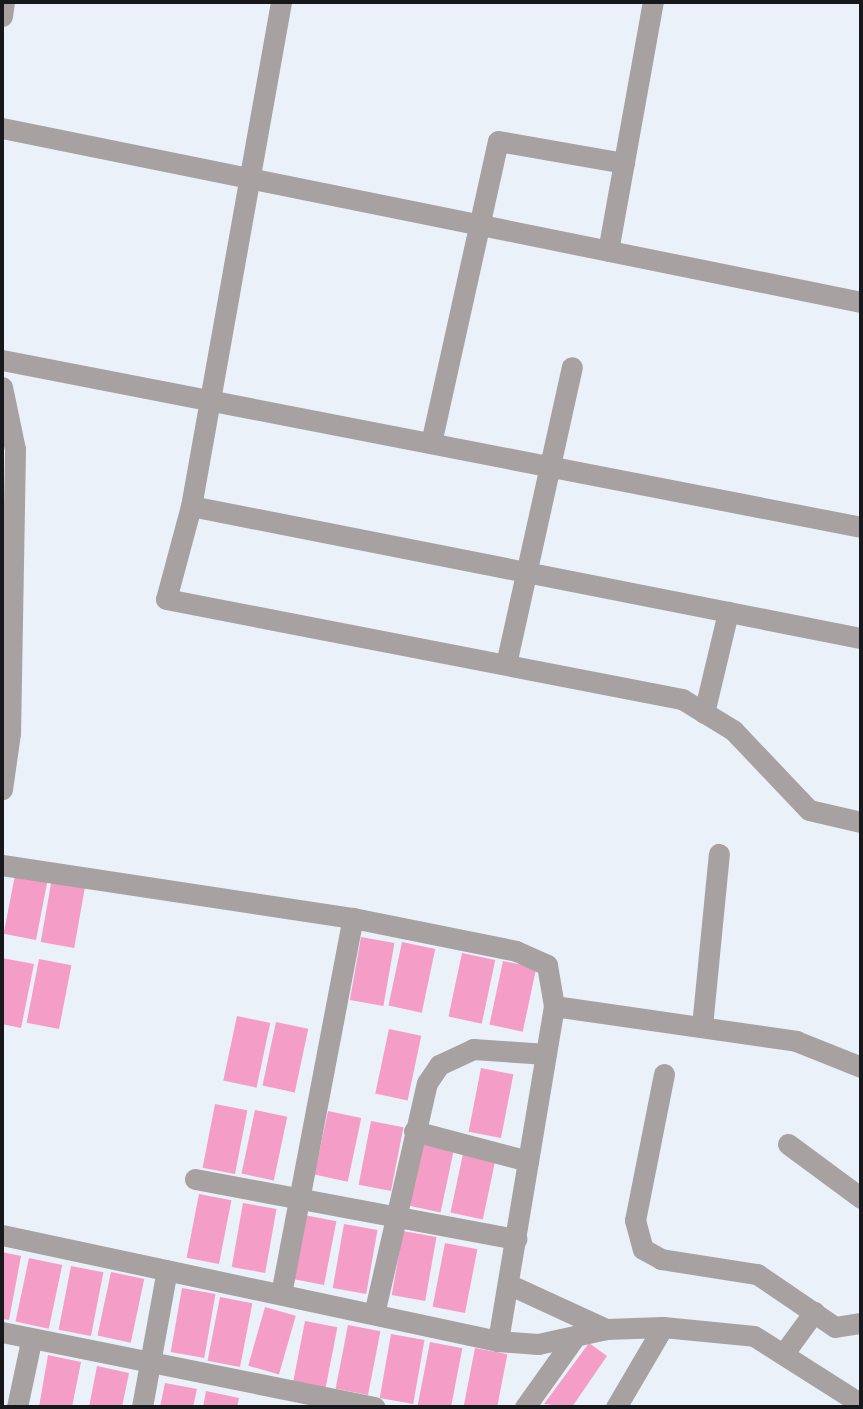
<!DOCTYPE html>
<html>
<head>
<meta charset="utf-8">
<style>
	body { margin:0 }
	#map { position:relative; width:863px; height:1409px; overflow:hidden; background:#eaf1f9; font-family:Figtree,sans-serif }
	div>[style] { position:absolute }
	.building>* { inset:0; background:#f49dc7; transform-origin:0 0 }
	.street>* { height:21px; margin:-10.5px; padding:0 10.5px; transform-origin:10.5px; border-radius:10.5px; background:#a7a1a2 }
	span { translate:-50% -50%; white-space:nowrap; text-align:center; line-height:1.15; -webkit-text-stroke:5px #fff; paint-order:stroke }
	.frame { position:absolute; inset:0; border:4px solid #16181b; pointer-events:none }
</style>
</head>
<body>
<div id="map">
	<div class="building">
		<i style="left:16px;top:870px;width:33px;height:65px;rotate:11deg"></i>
		<i style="left:52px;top:878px;width:34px;height:65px;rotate:10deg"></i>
		<i style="left:361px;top:937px;width:34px;height:64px;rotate:10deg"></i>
		<i style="left:402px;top:942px;width:34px;height:65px;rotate:12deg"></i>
		<i style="left:462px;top:953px;width:34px;height:65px;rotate:12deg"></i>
		<i style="clip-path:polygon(2px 958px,34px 964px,21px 1028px,2px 1024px)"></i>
		<i style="left:39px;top:959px;width:33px;height:65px;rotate:11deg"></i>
		<i style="left:503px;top:961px;width:34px;height:65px;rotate:12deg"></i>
		<i style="left:237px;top:1016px;width:34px;height:66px;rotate:12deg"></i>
		<i style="left:276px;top:1022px;width:33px;height:65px;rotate:12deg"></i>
		<i style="left:389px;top:1029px;width:33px;height:66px;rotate:12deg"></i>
		<i style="left:481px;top:1068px;width:33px;height:65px;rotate:11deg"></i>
		<i style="left:215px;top:1104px;width:33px;height:65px;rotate:11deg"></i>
		<i style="left:255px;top:1110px;width:33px;height:65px;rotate:12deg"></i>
		<i style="left:328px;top:1111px;width:34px;height:65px;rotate:12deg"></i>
		<i style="left:371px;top:1121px;width:33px;height:65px;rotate:11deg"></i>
		<i style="left:422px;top:1141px;width:33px;height:66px;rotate:12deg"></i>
		<i style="left:464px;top:1149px;width:33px;height:65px;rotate:12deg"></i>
		<i style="left:199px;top:1194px;width:33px;height:65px;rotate:11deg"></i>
		<i style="left:243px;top:1203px;width:34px;height:65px;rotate:10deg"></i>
		<i style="left:304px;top:1215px;width:33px;height:65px;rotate:11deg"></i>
		<i style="left:344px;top:1224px;width:34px;height:65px;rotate:10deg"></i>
		<i style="left:403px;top:1231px;width:34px;height:65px;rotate:10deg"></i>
		<i style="left:445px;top:1243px;width:33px;height:65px;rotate:11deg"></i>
		<i style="clip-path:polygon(2px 1252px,21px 1256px,9px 1320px,2px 1319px)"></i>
		<i style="left:29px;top:1258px;width:34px;height:65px;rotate:12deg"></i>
		<i style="left:71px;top:1266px;width:33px;height:65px;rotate:11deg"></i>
		<i style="left:111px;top:1272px;width:34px;height:65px;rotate:12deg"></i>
		<i style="left:182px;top:1288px;width:34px;height:65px;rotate:10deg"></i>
		<i style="left:220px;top:1297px;width:33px;height:65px;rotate:11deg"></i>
		<i style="left:265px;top:1307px;width:32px;height:61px;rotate:16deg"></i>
		<i style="left:305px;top:1321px;width:33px;height:65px;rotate:11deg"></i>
		<i style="left:348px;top:1325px;width:33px;height:65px;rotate:11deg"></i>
		<i style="left:391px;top:1334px;width:34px;height:65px;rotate:10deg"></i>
		<i style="left:430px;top:1342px;width:33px;height:65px;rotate:11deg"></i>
		<i style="clip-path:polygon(589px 1343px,607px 1356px,572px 1407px,544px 1404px)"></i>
		<i style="left:475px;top:1348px;width:33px;height:60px;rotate:11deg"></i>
		<i style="clip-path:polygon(48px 1355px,81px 1362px,72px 1407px,39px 1407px)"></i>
		<i style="clip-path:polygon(97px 1366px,129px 1373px,122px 1407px,89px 1407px)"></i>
		<i style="clip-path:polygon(165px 1383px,197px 1389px,193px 1407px,160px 1407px)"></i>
		<i style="clip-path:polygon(206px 1391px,239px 1398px,237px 1407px,203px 1407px)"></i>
	</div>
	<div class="street">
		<i style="left:281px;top:2px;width:512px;rotate:100.12deg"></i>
		<i style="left:191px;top:506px;width:96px;rotate:105deg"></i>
		<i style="left:166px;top:599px;width:526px;rotate:10.97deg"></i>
		<i style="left:682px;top:699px;width:60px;rotate:31.3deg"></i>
		<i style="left:733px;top:730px;width:110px;rotate:46.5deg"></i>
		<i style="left:809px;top:810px;width:53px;rotate:13deg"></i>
		<i style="left:2px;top:16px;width:14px;rotate:-82deg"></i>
		<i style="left:2px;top:128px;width:876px;rotate:11.45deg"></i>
		<i style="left:608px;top:251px;width:253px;rotate:-79.8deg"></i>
		<i style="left:2px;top:360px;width:875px;rotate:11deg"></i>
		<i style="left:2px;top:387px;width:63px;rotate:78.2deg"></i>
		<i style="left:15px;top:449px;width:284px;rotate:91deg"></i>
		<i style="left:10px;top:733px;width:57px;rotate:98.1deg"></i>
		<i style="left:431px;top:443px;width:309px;rotate:-77.5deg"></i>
		<i style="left:498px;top:141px;width:128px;rotate:9.9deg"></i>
		<i style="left:191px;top:506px;width:683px;rotate:11.15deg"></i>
		<i style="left:506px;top:664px;width:304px;rotate:-77.5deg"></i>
		<i style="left:704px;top:713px;width:104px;rotate:-76.6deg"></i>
		<i style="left:2px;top:865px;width:355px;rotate:8.6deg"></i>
		<i style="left:353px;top:918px;width:166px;rotate:11.4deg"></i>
		<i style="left:516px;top:951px;width:34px;rotate:24deg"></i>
		<i style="left:547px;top:965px;width:42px;rotate:80.3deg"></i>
		<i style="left:554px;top:1006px;width:340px;rotate:99.5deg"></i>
		<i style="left:554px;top:1006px;width:245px;rotate:8.2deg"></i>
		<i style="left:796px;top:1041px;width:70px;rotate:21.8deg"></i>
		<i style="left:702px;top:1026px;width:173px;rotate:-84.4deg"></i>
		<i style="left:664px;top:1074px;width:149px;rotate:101.2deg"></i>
		<i style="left:635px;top:1220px;width:30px;rotate:75deg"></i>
		<i style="left:643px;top:1249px;width:21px;rotate:29deg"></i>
		<i style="left:661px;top:1259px;width:97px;rotate:8.9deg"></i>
		<i style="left:757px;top:1274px;width:94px;rotate:34.2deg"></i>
		<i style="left:835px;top:1327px;width:26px;rotate:-9deg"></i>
		<i style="left:414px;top:1131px;width:118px;rotate:14.7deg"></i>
		<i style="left:788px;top:1144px;width:91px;rotate:36.5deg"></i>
		<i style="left:195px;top:1179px;width:327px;rotate:10.6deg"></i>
		<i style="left:2px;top:1235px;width:507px;rotate:12.06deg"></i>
		<i style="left:498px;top:1341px;width:40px;rotate:4.3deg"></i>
		<i style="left:538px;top:1344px;width:70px;rotate:-12.4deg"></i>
		<i style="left:606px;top:1329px;width:57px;rotate:-2deg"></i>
		<i style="left:663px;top:1327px;width:93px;rotate:120.4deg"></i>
		<i style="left:508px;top:1284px;width:108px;rotate:24.7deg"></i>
		<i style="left:281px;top:1294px;width:383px;rotate:-79.2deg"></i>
		<i style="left:374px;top:1314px;width:237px;rotate:-77.1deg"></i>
		<i style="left:427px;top:1083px;width:22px;rotate:-56deg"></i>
		<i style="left:439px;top:1065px;width:38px;rotate:-25deg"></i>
		<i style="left:473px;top:1049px;width:73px;rotate:3.9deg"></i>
		<i style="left:663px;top:1327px;width:91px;rotate:5.6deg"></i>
		<i style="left:754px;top:1336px;width:127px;rotate:32.4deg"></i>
		<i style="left:2px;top:1332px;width:380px;rotate:11.4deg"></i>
		<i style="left:784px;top:1353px;width:51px;rotate:-53.8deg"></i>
		<i style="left:17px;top:1407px;width:67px;rotate:-78deg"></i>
		<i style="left:142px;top:1407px;width:139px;rotate:-79.7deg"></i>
		<i style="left:525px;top:1407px;width:86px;rotate:-54.5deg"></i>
	</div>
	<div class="frame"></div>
</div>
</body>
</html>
